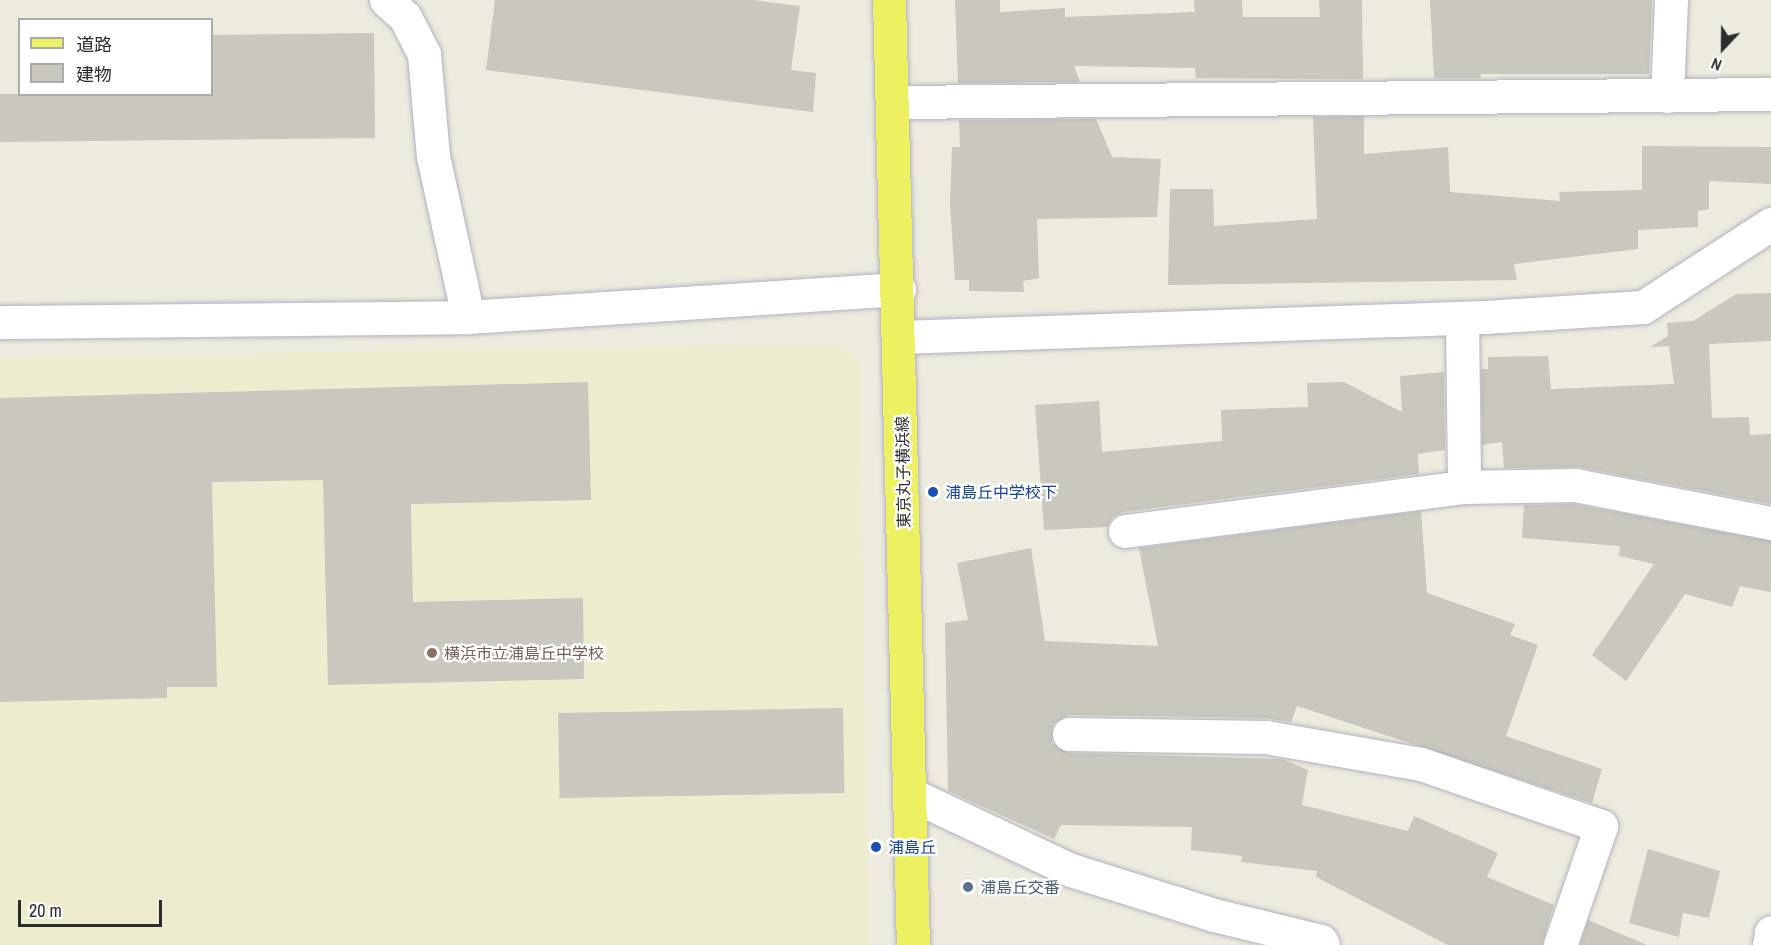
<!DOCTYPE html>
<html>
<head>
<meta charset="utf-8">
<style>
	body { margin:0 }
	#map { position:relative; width:1771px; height:945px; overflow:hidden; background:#edebde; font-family:"Archivo Narrow","Noto Sans JP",sans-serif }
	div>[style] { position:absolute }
	.education>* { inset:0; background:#eeecce }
	.building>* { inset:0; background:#c9c7be; transform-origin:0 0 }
	.roads { filter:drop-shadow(0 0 2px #b3b2bf) drop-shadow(0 0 2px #b3b2bf) }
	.minor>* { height:33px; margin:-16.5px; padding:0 16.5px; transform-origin:16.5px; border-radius:16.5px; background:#fff }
	.major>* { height:33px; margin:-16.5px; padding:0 16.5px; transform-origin:16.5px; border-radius:16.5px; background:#ecf061 }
	.dots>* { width:16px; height:16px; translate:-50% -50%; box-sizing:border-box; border:3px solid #fff; border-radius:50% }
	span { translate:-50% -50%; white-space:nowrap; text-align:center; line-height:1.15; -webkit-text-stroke:4.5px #fff; paint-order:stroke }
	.street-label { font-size:16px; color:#2c2c2c }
	.transit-label { font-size:16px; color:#164399 }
	.left { translate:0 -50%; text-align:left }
	.education-label { font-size:16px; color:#785e54 }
	.service-label { font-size:16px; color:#4e5e75 }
	.legend { position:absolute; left:18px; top:18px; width:195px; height:78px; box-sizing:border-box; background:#fff; border:2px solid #ababab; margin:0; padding:8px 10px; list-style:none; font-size:18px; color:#2c2c2c }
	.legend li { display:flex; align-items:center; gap:12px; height:30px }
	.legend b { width:30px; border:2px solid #ababab }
	.north { position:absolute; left:1693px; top:18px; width:60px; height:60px; -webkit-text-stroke:4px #fff; paint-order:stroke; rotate:202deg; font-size:16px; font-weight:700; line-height:24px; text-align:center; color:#2c2c2c }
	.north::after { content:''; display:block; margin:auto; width:21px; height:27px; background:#2c2c2c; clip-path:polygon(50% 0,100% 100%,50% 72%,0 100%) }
	.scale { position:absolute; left:18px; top:900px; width:144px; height:27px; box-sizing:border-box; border:3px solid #2c2c2c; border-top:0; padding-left:8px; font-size:18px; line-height:21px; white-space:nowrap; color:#2c2c2c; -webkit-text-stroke:4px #fff; paint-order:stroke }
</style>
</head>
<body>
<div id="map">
	<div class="education">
		<i style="clip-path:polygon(837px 343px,860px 361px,868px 945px,0 945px,0 358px)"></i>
	</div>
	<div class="building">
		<i style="clip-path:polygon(495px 0,753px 0,800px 6px,791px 70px,816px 73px,813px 112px,486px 70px)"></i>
		<i style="clip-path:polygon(955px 0,1000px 0,1000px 12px,1065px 8px,1065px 17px,1195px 12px,1194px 0,1242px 0,1243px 17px,1320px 17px,1319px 0,1362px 0,1363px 79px,1196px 78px,1195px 68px,1074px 66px,1080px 82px,958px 83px)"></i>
		<i style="clip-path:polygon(1430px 0,1652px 0,1649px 74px,1481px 74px,1480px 78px,1434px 78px)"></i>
		<i style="clip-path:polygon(374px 33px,375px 138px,0 142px,0 94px,212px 94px,212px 35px)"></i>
		<i style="clip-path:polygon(1364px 116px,1364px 154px,1448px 147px,1450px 192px,1560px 201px,1559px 192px,1642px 190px,1642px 146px,1771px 147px,1771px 184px,1709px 181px,1709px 209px,1698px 211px,1698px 227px,1638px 230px,1638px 249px,1514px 264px,1517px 280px,1168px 285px,1170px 189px,1213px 189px,1214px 226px,1317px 219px,1313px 117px)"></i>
		<i style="clip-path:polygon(1096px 119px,1112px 157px,1161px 159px,1157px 217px,1037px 219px,1039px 278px,1023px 281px,1024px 292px,969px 291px,969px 280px,955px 280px,950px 203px,952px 147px,960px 147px,959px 120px)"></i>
		<i style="clip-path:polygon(1771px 293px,1771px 341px,1709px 344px,1712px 418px,1749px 417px,1750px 435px,1771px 434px,1771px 504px,1579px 467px,1504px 468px,1502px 442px,1482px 445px,1481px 369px,1488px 369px,1488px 357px,1548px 356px,1551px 389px,1674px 384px,1669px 346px,1650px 347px,1668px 336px,1667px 323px,1693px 321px,1736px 294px)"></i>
		<i style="clip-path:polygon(1444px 372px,1445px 450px,1418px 454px,1419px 474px,1123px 512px,1113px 517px,1107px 527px,1044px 530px,1035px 405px,1099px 401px,1102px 452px,1222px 441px,1221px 410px,1308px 407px,1307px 383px,1344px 382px,1402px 412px,1400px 376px)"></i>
		<i style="clip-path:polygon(588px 382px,591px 500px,411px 504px,413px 602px,583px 598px,584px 679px,328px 685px,323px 480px,212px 482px,217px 687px,167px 687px,167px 698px,0 702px,0 398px)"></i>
		<i style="clip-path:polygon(1573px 504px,1771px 541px,1771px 592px,1740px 586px,1732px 607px,1685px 594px,1626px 681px,1592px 655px,1654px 564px,1619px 556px,1620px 546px,1522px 538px,1524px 505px)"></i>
		<i style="clip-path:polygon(1421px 511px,1427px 593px,1515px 624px,1510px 635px,1538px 645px,1506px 736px,1602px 769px,1592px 803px,1297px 706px,1291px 722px,1266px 718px,1069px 715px,1053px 724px,1052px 743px,1069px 753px,1282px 759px,1308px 770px,1302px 805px,1408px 831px,1414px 816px,1498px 853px,1487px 877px,1554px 905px,1542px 945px,1448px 945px,1316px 877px,1317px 871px,1241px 862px,1242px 856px,1191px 850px,1192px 827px,1061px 825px,1054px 839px,948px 791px,945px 623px,968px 620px,957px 563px,1031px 548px,1045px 641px,1158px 646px,1139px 548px)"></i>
		<i style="left:843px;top:708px;width:85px;height:285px;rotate:89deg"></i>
		<i style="clip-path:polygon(1648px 849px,1720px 871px,1709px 918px,1683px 913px,1679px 937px,1629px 923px)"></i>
		<i style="clip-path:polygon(1588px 920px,1647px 945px,1580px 945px)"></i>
	</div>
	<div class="roads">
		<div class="minor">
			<i style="left:386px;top:0;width:25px;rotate:42deg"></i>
			<i style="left:405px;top:17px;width:42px;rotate:62.8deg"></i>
			<i style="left:424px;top:54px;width:102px;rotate:85deg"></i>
			<i style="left:433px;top:156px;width:165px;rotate:77.7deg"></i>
			<i style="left:1667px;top:96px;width:96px;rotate:-87.6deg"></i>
			<i style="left:892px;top:102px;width:879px;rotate:-0.52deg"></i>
			<i style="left:1462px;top:318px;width:169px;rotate:89.3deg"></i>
			<i style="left:0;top:322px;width:468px;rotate:-0.6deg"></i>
			<i style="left:468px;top:317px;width:432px;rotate:-3.7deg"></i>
			<i style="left:900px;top:337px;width:585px;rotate:-1.96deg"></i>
			<i style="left:1485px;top:317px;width:158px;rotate:-3.6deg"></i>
			<i style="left:1643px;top:307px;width:153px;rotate:-33deg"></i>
			<i style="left:1125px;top:531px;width:342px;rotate:-7.4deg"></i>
			<i style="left:1464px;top:487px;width:111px;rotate:-1deg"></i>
			<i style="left:1575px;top:485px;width:200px;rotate:11deg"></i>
			<i style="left:1069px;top:734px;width:197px;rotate:0.9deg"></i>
			<i style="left:1266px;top:737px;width:157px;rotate:9.9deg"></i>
			<i style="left:1421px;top:764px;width:190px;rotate:19deg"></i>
			<i style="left:1601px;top:826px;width:126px;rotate:109deg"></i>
			<i style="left:910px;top:794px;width:178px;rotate:25.3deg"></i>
			<i style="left:1071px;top:870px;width:150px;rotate:17.5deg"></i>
			<i style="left:1214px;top:915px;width:110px;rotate:13.7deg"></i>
			<i style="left:1321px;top:941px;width:4px;rotate:63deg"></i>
			<i style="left:1769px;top:945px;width:13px;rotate:-81deg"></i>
		</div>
		<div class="major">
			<i style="left:889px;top:0;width:945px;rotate:88.55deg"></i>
		</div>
	</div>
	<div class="dots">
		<i style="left:933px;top:492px;background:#1a4fb4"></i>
		<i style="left:432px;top:653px;background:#8d6e63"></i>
		<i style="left:876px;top:847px;background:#1a4fb4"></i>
		<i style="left:968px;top:887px;background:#5c6f8a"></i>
	</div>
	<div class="street-label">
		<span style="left:903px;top:472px;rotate:-91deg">東京丸子横浜線</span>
	</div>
	<div class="transit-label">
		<span class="left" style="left:945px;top:492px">浦島丘中学校下</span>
		<span class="left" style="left:888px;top:847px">浦島丘</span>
	</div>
	<div class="education-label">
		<span class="left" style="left:444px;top:653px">横浜市立浦島丘中学校</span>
	</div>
	<div class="service-label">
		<span class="left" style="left:980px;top:887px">浦島丘交番</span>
	</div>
	<ul class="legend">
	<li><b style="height:8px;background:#ecf061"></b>道路</li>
	<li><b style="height:16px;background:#c9c7be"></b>建物</li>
	</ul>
	<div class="north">N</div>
	<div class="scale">20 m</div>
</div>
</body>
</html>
